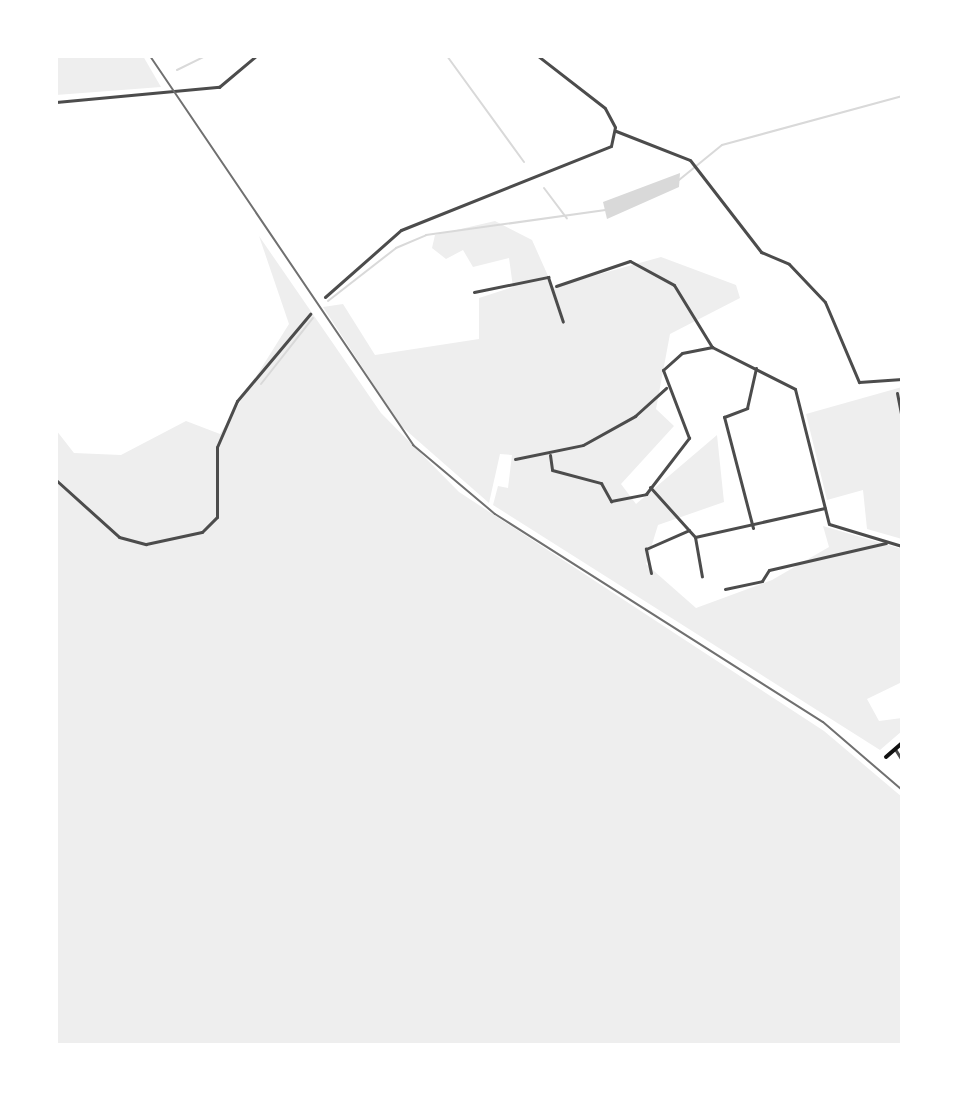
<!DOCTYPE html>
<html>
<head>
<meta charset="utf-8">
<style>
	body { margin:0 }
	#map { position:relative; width:958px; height:1101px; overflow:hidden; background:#fff; font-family:Signika,sans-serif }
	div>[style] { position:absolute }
	.green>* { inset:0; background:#eee }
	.water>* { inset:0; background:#d9d9d9 }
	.stream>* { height:2px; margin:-1px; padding:0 1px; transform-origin:1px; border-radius:1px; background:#d9d9d9 }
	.minor>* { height:3px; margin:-1.5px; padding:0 1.5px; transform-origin:1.5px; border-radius:1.5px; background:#4c4c4c }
	.secondary>* { height:4px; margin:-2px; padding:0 2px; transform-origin:2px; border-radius:2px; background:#111 }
	.rail>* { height:2px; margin:-1px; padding:0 1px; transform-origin:1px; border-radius:1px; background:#707070 }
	span { translate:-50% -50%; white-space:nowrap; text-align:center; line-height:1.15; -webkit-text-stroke:8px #fff; paint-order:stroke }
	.frame { position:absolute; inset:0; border:58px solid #fff; pointer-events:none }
</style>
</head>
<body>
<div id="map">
	<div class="green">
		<i style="clip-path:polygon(56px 56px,143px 56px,161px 87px,56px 95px)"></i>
		<i style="clip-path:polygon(495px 221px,532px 240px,553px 287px,661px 257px,736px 285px,740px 298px,670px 334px,656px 409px,674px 426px,621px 484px,636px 504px,717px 435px,724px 502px,658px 525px,646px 564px,696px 608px,772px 580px,829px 547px,823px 526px,902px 549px,902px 682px,867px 699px,879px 721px,902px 718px,902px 731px,880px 750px,493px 505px,498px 486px,508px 488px,512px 455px,500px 454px,489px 503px,400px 425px,323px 307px,343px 304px,375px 355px,479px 339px,479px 298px,513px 287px,509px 258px,473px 267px,463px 250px,446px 259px,432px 248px,435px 235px)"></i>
		<i style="clip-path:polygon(259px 236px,381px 413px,459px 492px,824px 731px,902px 797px,902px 1045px,56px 1045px,56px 430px,74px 453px,121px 455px,186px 421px,220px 434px,289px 324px)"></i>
		<i style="clip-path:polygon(902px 387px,902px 539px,867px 529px,863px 490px,827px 500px,806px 414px)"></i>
	</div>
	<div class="water">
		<i style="clip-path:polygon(680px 173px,679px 187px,607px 219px,603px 202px)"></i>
	</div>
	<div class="stream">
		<i style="left:447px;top:56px;width:131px;rotate:54deg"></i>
		<i style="left:177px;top:70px;width:32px;rotate:-26deg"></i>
		<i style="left:679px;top:180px;width:55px;rotate:-39.1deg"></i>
		<i style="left:722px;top:145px;width:187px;rotate:-15.2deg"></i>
		<i style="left:544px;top:188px;width:38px;rotate:53deg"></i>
		<i style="left:328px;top:301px;width:86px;rotate:-37.9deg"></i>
		<i style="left:396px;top:248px;width:33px;rotate:-23deg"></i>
		<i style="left:426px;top:235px;width:183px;rotate:-7.9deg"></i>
		<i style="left:261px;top:384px;width:84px;rotate:-51.8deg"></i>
	</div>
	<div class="minor">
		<i style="left:56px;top:102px;width:164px;rotate:-5.3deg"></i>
		<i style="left:219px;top:87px;width:48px;rotate:-40deg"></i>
		<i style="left:616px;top:131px;width:79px;rotate:21.4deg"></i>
		<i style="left:690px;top:160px;width:116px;rotate:52.3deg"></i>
		<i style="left:761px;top:252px;width:30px;rotate:23deg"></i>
		<i style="left:789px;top:264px;width:52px;rotate:46.5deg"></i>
		<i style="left:825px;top:302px;width:87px;rotate:67deg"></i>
		<i style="left:859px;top:382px;width:43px;rotate:-4deg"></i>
		<i style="left:556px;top:286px;width:78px;rotate:-18.7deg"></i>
		<i style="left:630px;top:261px;width:50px;rotate:28.6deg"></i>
		<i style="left:674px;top:285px;width:73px;rotate:58.5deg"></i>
		<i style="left:712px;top:347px;width:93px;rotate:26.8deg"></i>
		<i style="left:795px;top:389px;width:139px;rotate:75.9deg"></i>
		<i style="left:829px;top:524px;width:76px;rotate:16.8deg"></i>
		<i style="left:474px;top:292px;width:76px;rotate:-11.5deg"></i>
		<i style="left:548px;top:277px;width:47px;rotate:71.6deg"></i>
		<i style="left:325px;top:297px;width:101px;rotate:-41.4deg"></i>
		<i style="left:401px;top:230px;width:226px;rotate:-21.8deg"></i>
		<i style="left:611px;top:146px;width:19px;rotate:-78deg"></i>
		<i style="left:615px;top:127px;width:21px;rotate:-118deg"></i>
		<i style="left:605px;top:108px;width:85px;rotate:-142.2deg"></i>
		<i style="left:897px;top:393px;width:26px;rotate:79deg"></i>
		<i style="left:550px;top:455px;width:15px;rotate:82deg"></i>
		<i style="left:552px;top:470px;width:51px;rotate:14.9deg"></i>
		<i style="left:601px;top:483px;width:21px;rotate:61deg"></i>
		<i style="left:611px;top:501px;width:36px;rotate:-11deg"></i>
		<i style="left:646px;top:494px;width:71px;rotate:-52.5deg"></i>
		<i style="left:689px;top:438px;width:73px;rotate:-110.9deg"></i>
		<i style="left:663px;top:370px;width:25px;rotate:-42deg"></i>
		<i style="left:682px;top:353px;width:31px;rotate:-11deg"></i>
		<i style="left:515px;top:459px;width:69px;rotate:-11.6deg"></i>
		<i style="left:583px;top:445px;width:60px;rotate:-29.1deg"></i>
		<i style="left:635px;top:416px;width:42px;rotate:-42.1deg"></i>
		<i style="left:56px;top:480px;width:85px;rotate:42.1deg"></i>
		<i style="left:119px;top:537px;width:28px;rotate:15deg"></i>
		<i style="left:146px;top:544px;width:57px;rotate:-12.1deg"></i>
		<i style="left:202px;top:532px;width:21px;rotate:-45deg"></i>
		<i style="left:217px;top:517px;width:70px;rotate:-90deg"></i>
		<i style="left:217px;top:447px;width:50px;rotate:-66.5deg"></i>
		<i style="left:237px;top:401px;width:114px;rotate:-50deg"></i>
		<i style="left:650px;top:487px;width:67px;rotate:48deg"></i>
		<i style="left:695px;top:537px;width:40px;rotate:80deg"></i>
		<i style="left:753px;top:528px;width:115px;rotate:-104.6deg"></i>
		<i style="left:724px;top:417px;width:25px;rotate:-21deg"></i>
		<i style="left:747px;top:408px;width:41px;rotate:-77.3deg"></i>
		<i style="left:695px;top:537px;width:133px;rotate:-12.6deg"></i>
		<i style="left:651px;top:573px;width:25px;rotate:-102deg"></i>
		<i style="left:646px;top:549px;width:47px;rotate:-23.8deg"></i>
		<i style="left:725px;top:589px;width:38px;rotate:-12deg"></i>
		<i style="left:762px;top:581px;width:13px;rotate:-58deg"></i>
		<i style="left:769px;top:570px;width:120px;rotate:-13deg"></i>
		<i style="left:895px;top:749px;width:13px;rotate:58deg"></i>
	</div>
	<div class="secondary">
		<i style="left:886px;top:757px;width:21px;rotate:-41deg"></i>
	</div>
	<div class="rail">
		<i style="left:150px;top:56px;width:470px;rotate:55.9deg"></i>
		<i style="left:413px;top:445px;width:107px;rotate:40.1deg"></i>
		<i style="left:495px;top:514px;width:388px;rotate:32.4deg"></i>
		<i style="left:823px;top:722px;width:104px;rotate:40.7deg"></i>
	</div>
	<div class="frame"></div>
</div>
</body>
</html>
